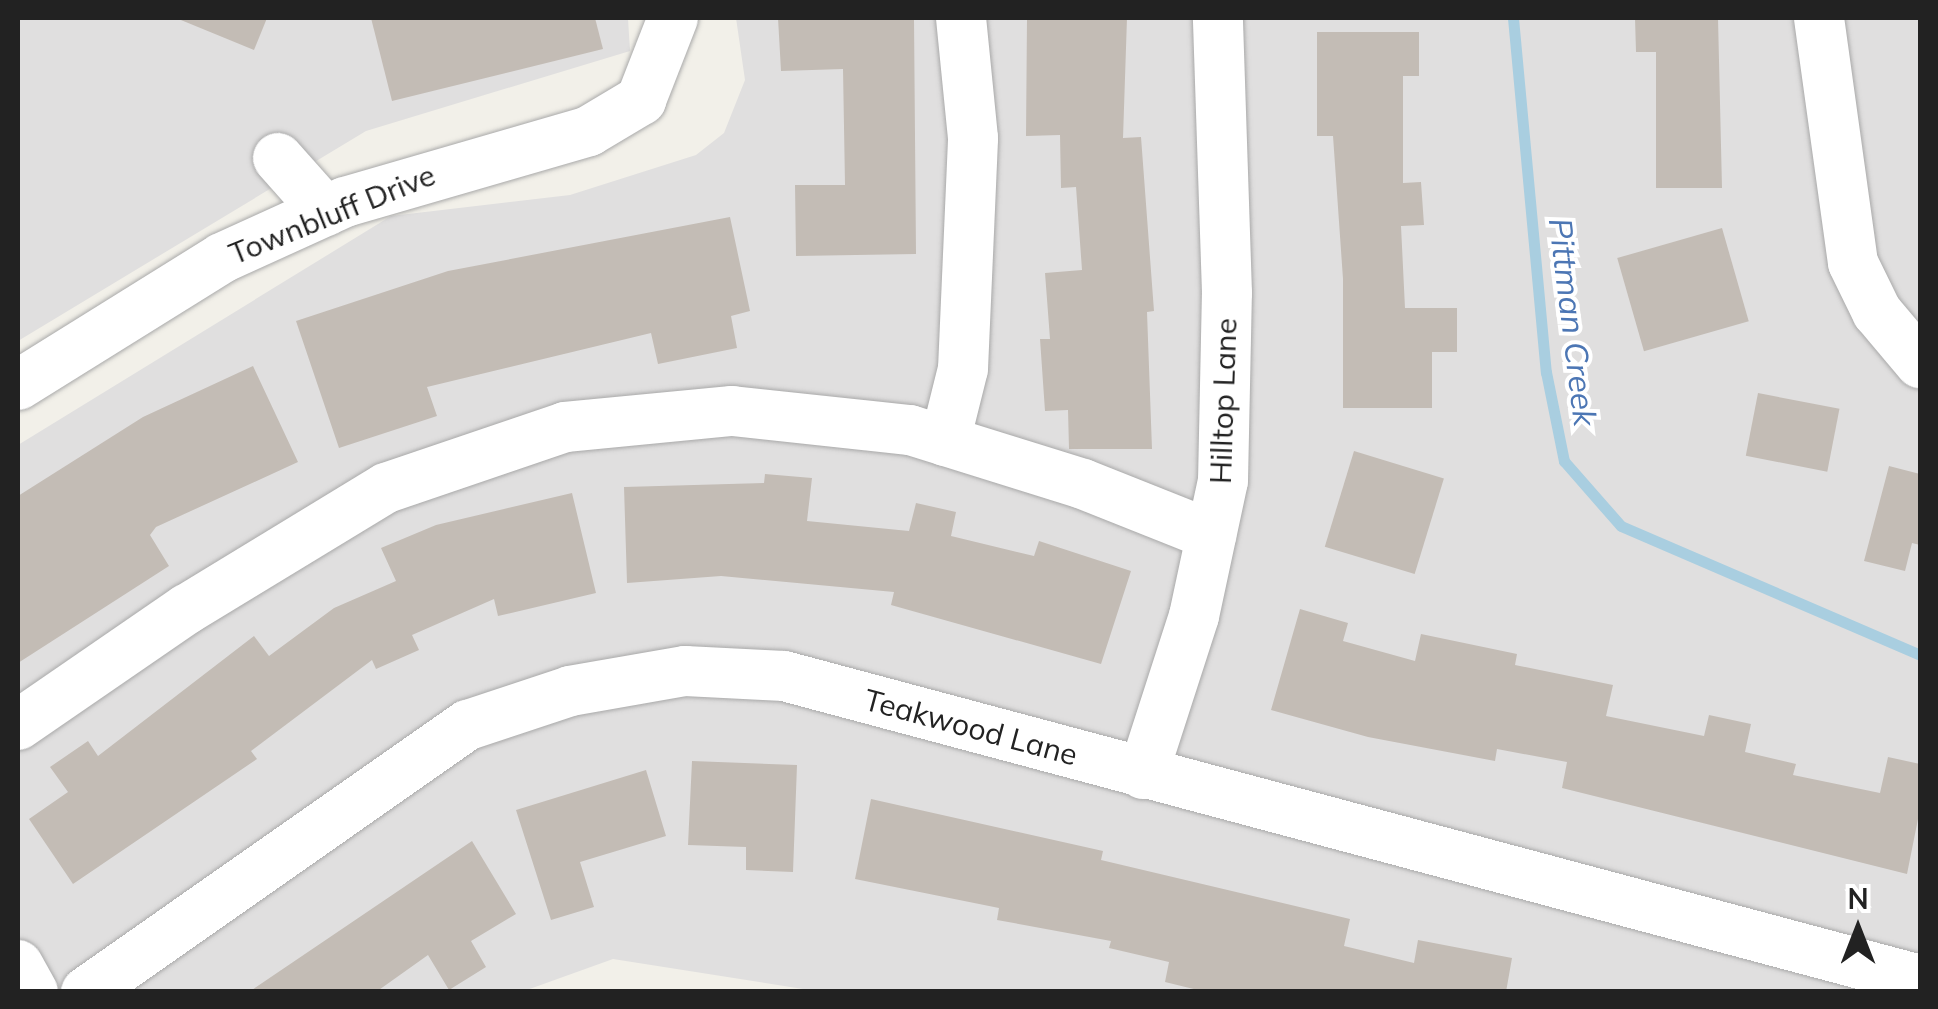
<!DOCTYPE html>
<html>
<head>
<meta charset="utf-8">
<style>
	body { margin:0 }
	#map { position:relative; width:1938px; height:1009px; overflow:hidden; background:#f2f0e9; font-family:Mulish,sans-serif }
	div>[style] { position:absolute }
	.residential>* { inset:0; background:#e0dfdf }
	.stream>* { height:11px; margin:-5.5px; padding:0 5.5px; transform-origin:5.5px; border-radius:5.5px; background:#a9cee0 }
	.building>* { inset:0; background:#c3bcb5; transform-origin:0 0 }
	.roads { filter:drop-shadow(0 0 2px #a9a9a9) drop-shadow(0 0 2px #a9a9a9) }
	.minor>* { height:50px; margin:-25px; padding:0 25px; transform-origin:25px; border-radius:25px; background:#fff }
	span { translate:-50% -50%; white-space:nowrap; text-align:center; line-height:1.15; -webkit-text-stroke:8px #fff; paint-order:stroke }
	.street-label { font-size:30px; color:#222 }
	.water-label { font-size:32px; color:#4c76b4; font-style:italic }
	.frame { position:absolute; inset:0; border:20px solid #222; pointer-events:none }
	.north { position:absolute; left:1808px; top:879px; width:100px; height:100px; -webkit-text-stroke:8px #fff; paint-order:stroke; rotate:0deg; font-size:28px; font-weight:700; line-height:40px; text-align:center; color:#222 }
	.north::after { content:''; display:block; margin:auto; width:35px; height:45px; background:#222; clip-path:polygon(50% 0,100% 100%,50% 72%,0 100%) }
</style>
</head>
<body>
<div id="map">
	<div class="residential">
		<i style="clip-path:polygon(18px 18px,628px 18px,630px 51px,366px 131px,18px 341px)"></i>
		<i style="clip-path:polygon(736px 18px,1920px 18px,1920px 991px,822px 992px,613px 959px,524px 991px,18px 992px,18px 445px,391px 216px,570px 195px,696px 155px,724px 133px,745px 80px)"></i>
	</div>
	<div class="stream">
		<i style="left:1513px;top:18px;width:356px;rotate:84.7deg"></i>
		<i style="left:1546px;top:372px;width:91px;rotate:78.6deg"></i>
		<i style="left:1564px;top:461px;width:86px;rotate:48.8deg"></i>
		<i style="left:1621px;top:526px;width:326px;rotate:23.3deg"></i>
	</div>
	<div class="building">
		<i style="clip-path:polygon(176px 18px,267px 18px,254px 50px)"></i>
		<i style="clip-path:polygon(371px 18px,595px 18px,603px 49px,392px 101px)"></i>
		<i style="clip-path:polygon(778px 18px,914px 18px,916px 254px,796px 256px,795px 185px,845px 185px,843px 69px,781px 71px)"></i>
		<i style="clip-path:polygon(1027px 18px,1127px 18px,1123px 138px,1141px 137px,1154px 311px,1147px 312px,1152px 449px,1069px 449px,1068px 410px,1045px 411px,1040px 339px,1050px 339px,1045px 273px,1082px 270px,1076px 187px,1061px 188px,1060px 135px,1026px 136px)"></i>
		<i style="clip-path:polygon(1635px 18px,1718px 18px,1722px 188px,1656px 188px,1656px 52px,1636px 52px)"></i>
		<i style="clip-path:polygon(1317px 32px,1419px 32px,1419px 76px,1403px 76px,1403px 183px,1421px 182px,1424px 225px,1401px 226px,1405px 308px,1457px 308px,1457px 352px,1432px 352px,1432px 408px,1343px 408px,1343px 279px,1333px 136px,1317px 136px)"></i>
		<i style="clip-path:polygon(730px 217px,750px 311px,731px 316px,737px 348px,658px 364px,651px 333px,427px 387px,437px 416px,339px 448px,296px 321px,448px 271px)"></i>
		<i style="left:1722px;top:228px;width:97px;height:109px;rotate:74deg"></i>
		<i style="clip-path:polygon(253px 366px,298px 462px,156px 527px,150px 535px,169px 566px,18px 663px,18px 496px,143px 417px)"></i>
		<i style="left:1758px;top:393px;width:83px;height:64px;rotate:11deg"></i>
		<i style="left:1354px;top:451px;width:94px;height:100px;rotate:17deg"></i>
		<i style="clip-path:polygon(1889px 466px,1920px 474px,1920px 545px,1912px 543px,1905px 571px,1864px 561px)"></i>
		<i style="clip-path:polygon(765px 474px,812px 478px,807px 521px,909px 531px,916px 503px,956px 512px,951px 536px,1034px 556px,1039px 541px,1131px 571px,1101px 664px,891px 605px,894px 592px,721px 576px,627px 583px,624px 487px,764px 483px)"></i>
		<i style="clip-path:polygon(572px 493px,596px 593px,498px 616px,494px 599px,412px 635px,419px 650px,376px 669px,372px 660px,251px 751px,257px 759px,73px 884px,29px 819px,68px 792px,50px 767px,88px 741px,98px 756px,254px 636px,269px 656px,334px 608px,396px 581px,381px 548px,436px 525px)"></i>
		<i style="clip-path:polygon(1300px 609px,1348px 623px,1343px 641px,1415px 661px,1421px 634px,1517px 654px,1515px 665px,1613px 685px,1606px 716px,1704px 736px,1709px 715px,1751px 724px,1745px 752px,1796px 764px,1793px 775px,1880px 793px,1888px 757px,1920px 764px,1920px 809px,1907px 874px,1562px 788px,1567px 762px,1497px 749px,1495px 761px,1368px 737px,1271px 710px)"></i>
		<i style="clip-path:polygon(692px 761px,797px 765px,793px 872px,746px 870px,746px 847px,688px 845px)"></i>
		<i style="clip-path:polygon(646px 770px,666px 836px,580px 862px,594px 907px,551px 920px,516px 810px)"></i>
		<i style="clip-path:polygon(871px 799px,1103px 851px,1101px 860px,1350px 919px,1344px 946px,1414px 963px,1418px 940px,1512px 958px,1506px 992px,1206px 992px,1165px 982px,1169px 962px,1109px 948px,1111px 941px,997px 920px,999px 908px,855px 879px)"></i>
		<i style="clip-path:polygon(472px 841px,516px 914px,471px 941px,486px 967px,449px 990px,428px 955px,376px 992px,249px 992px)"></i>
	</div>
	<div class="roads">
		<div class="minor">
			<i style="left:1819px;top:18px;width:247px;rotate:82.1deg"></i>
			<i style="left:1853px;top:263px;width:55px;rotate:63.9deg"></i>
			<i style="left:1877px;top:312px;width:67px;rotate:49.9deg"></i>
			<i style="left:278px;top:158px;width:71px;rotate:48.4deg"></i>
			<i style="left:18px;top:385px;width:240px;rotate:-31.9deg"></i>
			<i style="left:222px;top:258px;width:135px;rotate:-24.5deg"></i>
			<i style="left:345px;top:202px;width:254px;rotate:-16.2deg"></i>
			<i style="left:589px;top:131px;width:61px;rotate:-30.8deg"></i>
			<i style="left:641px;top:100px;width:88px;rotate:-68.7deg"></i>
			<i style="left:945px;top:441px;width:74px;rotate:-76deg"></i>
			<i style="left:963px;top:369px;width:231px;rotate:-87.5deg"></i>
			<i style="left:973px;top:138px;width:121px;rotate:-95.7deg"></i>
			<i style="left:18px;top:725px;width:205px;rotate:-34.5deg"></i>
			<i style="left:187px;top:609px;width:233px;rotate:-31.3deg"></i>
			<i style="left:386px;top:488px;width:189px;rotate:-18.8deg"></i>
			<i style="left:565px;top:427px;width:168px;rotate:-5.5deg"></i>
			<i style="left:732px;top:411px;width:179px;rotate:6.1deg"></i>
			<i style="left:910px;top:430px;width:181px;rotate:17.3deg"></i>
			<i style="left:1083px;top:484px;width:138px;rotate:21.7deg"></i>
			<i style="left:1143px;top:774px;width:166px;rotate:-72.1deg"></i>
			<i style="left:1194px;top:616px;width:138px;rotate:-77.9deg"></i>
			<i style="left:1223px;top:481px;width:188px;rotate:-88.8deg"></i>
			<i style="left:1227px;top:293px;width:275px;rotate:-91.9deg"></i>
			<i style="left:18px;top:965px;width:31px;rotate:61deg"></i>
			<i style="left:86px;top:992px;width:466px;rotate:-35deg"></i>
			<i style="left:468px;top:725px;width:108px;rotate:-18.4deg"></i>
			<i style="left:570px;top:691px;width:117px;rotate:-9.9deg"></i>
			<i style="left:685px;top:671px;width:99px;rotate:2.9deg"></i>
			<i style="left:784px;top:676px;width:1176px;rotate:14.98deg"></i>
		</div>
	</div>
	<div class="street-label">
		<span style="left:332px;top:214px;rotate:-22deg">Townbluff Drive</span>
		<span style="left:1223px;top:401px;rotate:-88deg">Hilltop Lane</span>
		<span style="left:971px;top:727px;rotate:15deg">Teakwood Lane</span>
	</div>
	<div class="water-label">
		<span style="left:1573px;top:322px;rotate:83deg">Pittman Creek</span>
	</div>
	<div class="frame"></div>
	<div class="north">N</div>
</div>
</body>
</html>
